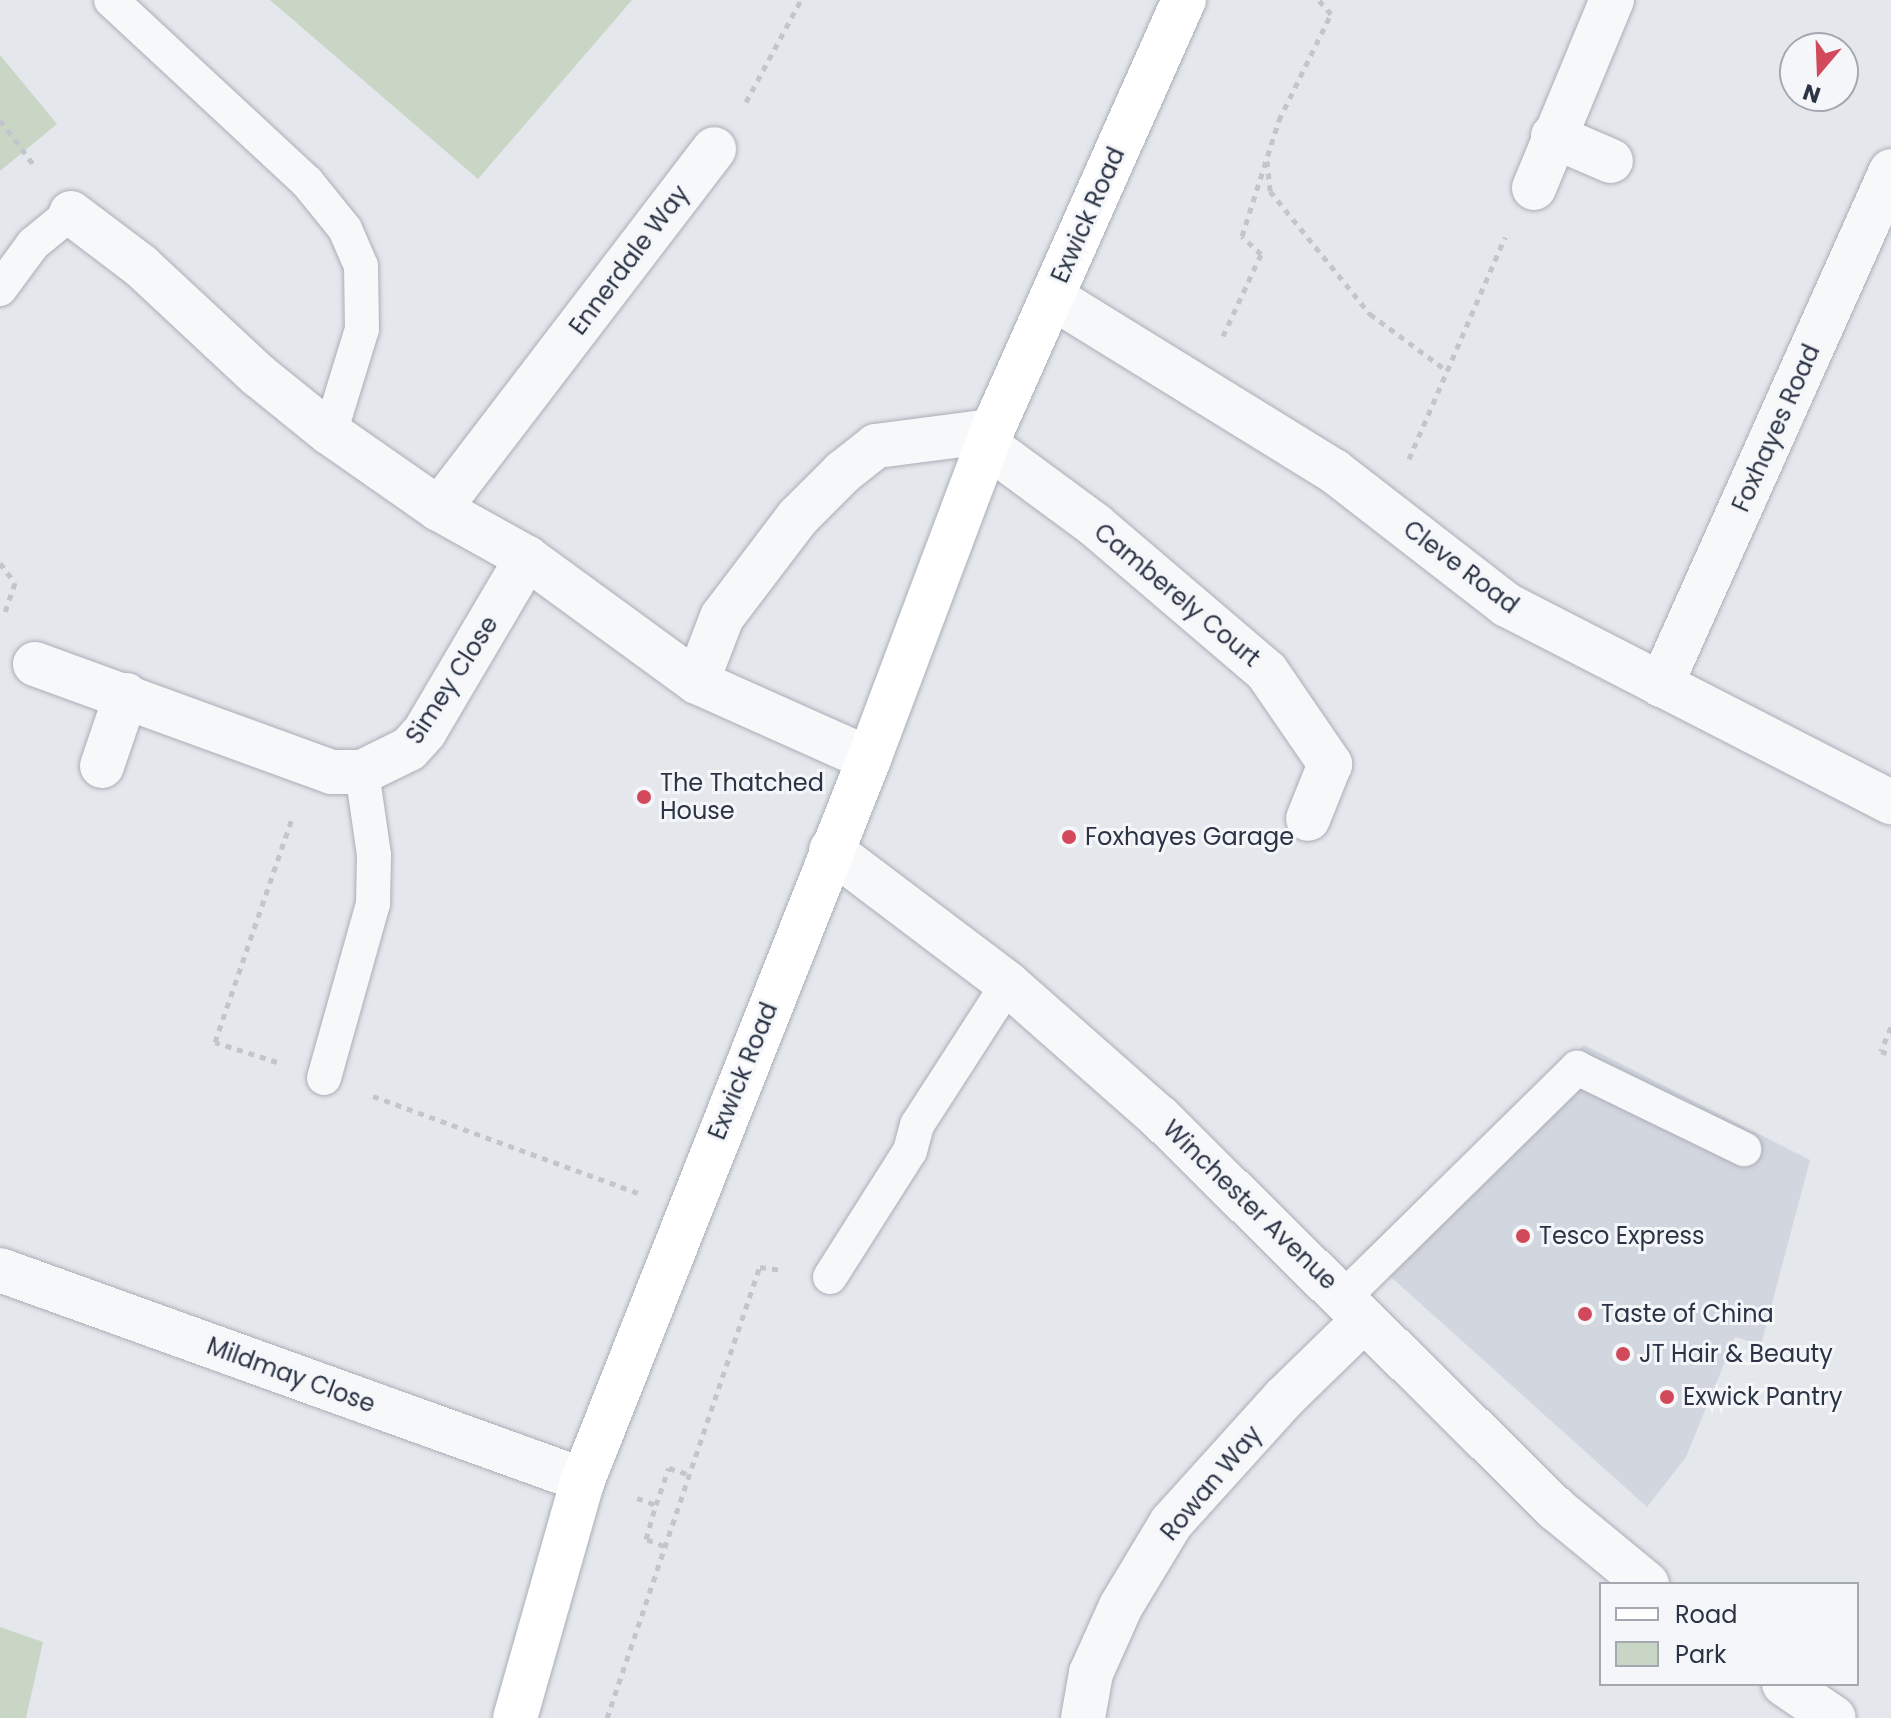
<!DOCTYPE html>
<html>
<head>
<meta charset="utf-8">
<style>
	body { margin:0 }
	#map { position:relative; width:1891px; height:1718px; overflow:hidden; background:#e4e7ec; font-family:Poppins,sans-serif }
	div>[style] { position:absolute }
	.built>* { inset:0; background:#d2d6de }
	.green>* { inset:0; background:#c9d6c5 }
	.path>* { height:5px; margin-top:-2.5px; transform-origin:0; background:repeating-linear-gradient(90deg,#c2c5cb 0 6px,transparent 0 12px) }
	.roads { filter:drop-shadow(0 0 2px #a9aeb7) drop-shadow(0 0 2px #a9aeb7) }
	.lane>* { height:34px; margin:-17px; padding:0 17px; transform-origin:17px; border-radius:17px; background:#f7f8fa }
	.street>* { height:44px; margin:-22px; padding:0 22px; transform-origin:22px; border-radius:22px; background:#f7f8fa }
	.secondary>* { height:44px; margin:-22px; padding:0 22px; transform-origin:22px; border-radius:22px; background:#fff }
	.dots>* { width:22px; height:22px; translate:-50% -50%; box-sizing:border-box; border:4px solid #f4f6f9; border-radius:50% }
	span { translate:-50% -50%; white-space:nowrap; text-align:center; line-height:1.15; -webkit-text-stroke:6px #f4f6f9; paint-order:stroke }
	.street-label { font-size:24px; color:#2b3445 }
	.poi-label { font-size:24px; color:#2b3445 }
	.left { translate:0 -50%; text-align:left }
	.legend { position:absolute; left:1599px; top:1582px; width:260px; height:104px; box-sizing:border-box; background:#f4f6f9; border:2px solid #a4a8b1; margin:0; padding:10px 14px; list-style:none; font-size:24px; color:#2b3445 }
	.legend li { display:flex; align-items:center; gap:16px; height:40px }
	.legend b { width:40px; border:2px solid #a4a8b1 }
	.north { position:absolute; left:1779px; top:32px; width:80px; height:80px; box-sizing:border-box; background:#f4f6f9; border:2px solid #a4a8b1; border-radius:50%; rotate:199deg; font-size:22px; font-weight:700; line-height:32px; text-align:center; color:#2b3445 }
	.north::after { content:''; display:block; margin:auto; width:28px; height:36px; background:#d1495b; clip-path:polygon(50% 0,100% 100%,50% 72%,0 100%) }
</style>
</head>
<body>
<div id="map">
	<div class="built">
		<i style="clip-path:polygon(1584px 1045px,1810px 1160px,1761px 1345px,1735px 1337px,1686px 1457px,1647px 1507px,1363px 1252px)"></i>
	</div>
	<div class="green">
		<i style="clip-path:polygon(270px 0,632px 0,478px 179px)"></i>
		<i style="clip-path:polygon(0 55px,57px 124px,0 171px)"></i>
		<i style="clip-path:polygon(0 1627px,43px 1642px,26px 1718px,0 1718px)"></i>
	</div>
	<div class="path">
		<i style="left:746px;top:102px;width:116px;rotate:-61.7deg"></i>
		<i style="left:0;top:120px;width:60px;rotate:53.1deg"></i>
		<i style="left:1267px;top:161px;width:30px;rotate:84deg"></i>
		<i style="left:1270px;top:191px;width:159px;rotate:50.9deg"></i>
		<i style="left:1370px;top:314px;width:94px;rotate:36.4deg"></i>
		<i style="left:1223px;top:336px;width:90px;rotate:-65.1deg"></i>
		<i style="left:1261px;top:254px;width:26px;rotate:-137deg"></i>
		<i style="left:1242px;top:236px;width:122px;rotate:-72.3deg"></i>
		<i style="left:1279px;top:120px;width:118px;rotate:-63.9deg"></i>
		<i style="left:1331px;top:14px;width:18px;rotate:-131deg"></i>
		<i style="left:1409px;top:459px;width:242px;rotate:-66.6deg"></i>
		<i style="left:0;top:563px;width:25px;rotate:53deg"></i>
		<i style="left:15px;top:583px;width:34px;rotate:109deg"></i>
		<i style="left:1891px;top:1027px;width:26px;rotate:113deg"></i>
		<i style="left:1881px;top:1051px;width:11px;rotate:22deg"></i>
		<i style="left:277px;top:1062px;width:65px;rotate:-162.1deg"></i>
		<i style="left:215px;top:1042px;width:236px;rotate:-71deg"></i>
		<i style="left:373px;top:1096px;width:282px;rotate:20.1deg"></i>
		<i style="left:637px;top:1498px;width:20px;rotate:20deg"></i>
		<i style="left:664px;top:1546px;width:19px;rotate:-159deg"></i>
		<i style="left:646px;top:1539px;width:35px;rotate:-74deg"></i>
		<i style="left:656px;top:1505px;width:39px;rotate:-71deg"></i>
		<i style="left:669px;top:1468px;width:19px;rotate:18deg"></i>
		<i style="left:607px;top:1718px;width:476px;rotate:-71.3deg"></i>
		<i style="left:760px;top:1267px;width:22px;rotate:8deg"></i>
	</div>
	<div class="roads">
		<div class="lane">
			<i style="left:111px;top:0;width:267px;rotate:42.9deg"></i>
			<i style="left:307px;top:182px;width:60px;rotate:51deg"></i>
			<i style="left:345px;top:229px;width:40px;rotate:66.6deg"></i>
			<i style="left:361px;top:266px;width:63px;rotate:89.1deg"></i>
			<i style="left:362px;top:329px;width:109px;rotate:107.1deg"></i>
			<i style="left:0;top:289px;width:56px;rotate:-53.7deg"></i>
			<i style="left:33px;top:244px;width:49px;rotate:-39.2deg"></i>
			<i style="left:324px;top:1078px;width:181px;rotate:-74.3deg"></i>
			<i style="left:373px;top:904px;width:49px;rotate:-88.8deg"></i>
			<i style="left:374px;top:855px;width:84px;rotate:-98.2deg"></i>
			<i style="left:830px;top:1277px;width:149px;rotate:-57.6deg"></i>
			<i style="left:910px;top:1151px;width:27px;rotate:-75deg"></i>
			<i style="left:917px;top:1125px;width:168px;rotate:-57.2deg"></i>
			<i style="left:1344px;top:1297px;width:327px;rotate:-44.5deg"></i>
			<i style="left:1577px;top:1068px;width:186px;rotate:25.9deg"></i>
		</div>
		<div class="street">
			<i style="left:1553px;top:136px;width:63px;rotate:23.3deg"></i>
			<i style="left:1534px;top:188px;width:204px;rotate:-67.5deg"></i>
			<i style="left:71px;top:213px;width:88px;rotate:37.1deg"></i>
			<i style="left:141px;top:266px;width:160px;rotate:43deg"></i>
			<i style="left:258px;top:375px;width:92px;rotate:38.9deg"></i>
			<i style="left:330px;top:433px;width:133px;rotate:34.9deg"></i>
			<i style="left:439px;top:509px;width:101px;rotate:29.1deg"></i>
			<i style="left:527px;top:558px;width:210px;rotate:36.1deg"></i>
			<i style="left:697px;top:682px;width:188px;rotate:24.1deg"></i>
			<i style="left:1052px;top:297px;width:331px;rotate:31.7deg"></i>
			<i style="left:1334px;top:471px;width:219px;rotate:37.8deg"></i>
			<i style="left:1507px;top:605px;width:432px;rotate:27.2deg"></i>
			<i style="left:988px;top:446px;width:133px;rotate:36.4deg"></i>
			<i style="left:1095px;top:525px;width:226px;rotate:40.5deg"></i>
			<i style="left:1267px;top:672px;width:112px;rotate:55.6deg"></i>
			<i style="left:1330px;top:764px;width:59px;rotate:111.8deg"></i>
			<i style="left:439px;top:509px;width:453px;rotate:-52.6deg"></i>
			<i style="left:35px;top:664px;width:316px;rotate:20deg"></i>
			<i style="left:332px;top:772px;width:30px"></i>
			<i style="left:362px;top:772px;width:52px;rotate:-26.1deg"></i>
			<i style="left:409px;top:749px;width:24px;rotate:-48deg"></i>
			<i style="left:425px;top:731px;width:201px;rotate:-59.5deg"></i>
			<i style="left:697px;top:682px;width:70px;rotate:-69deg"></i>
			<i style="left:722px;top:617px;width:126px;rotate:-52.8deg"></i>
			<i style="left:798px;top:517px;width:64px;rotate:-45deg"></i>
			<i style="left:843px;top:472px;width:42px;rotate:-38.2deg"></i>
			<i style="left:876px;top:446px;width:117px;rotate:-7.4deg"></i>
			<i style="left:1661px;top:685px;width:563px;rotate:-65.89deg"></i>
			<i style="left:102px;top:766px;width:75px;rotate:-71.3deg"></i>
			<i style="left:831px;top:850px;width:222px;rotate:37.1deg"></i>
			<i style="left:1008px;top:984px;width:201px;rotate:41.4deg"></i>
			<i style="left:1159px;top:1117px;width:558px;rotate:44.64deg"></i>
			<i style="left:1556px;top:1509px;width:118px;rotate:39.5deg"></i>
			<i style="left:0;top:1270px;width:620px;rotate:19.81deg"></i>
			<i style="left:1784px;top:1684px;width:60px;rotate:34.2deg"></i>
			<i style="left:1083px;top:1718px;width:46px;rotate:-79.9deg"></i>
			<i style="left:1091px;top:1673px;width:73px;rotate:-65.9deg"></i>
			<i style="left:1121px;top:1606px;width:97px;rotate:-58.9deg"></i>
			<i style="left:1171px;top:1523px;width:169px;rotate:-47.9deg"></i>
			<i style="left:1284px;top:1398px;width:112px;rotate:-44.3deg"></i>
		</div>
		<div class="secondary">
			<i style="left:515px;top:1718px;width:248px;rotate:-74.1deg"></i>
			<i style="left:583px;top:1480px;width:776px;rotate:-68.36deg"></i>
			<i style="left:869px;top:759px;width:350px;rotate:-69.4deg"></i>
			<i style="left:992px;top:431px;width:472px;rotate:-66deg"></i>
		</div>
	</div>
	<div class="dots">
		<i style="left:644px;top:797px;background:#d1495b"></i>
		<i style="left:1069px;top:837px;background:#d1495b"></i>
		<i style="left:1523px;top:1236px;background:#d1495b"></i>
		<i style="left:1585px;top:1314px;background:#d1495b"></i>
		<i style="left:1623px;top:1354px;background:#d1495b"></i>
		<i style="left:1667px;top:1397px;background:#d1495b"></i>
	</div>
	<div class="street-label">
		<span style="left:1088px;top:215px;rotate:-66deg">Exwick Road</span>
		<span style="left:629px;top:260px;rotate:-53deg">Ennerdale Way</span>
		<span style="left:1776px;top:428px;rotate:-66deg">Foxhayes Road</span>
		<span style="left:1461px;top:567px;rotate:37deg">Cleve Road</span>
		<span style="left:1177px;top:595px;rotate:40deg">Camberely Court</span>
		<span style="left:452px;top:680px;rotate:-57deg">Simey Close</span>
		<span style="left:743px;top:1071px;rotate:-68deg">Exwick Road</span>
		<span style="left:1250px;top:1205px;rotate:44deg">Winchester Avenue</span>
		<span style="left:291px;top:1375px;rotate:20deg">Mildmay Close</span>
		<span style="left:1211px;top:1483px;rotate:-50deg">Rowan Way</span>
	</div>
	<div class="poi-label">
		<span class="left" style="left:660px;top:797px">The Thatched<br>House</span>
		<span class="left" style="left:1085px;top:837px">Foxhayes Garage</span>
		<span class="left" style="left:1539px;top:1236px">Tesco Express</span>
		<span class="left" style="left:1601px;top:1314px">Taste of China</span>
		<span class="left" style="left:1639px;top:1354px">JT Hair &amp; Beauty</span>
		<span class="left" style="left:1683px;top:1397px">Exwick Pantry</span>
	</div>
	<ul class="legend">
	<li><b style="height:10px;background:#fff"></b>Road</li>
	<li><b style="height:22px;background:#c9d6c5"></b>Park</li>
	</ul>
	<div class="north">N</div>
</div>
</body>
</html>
